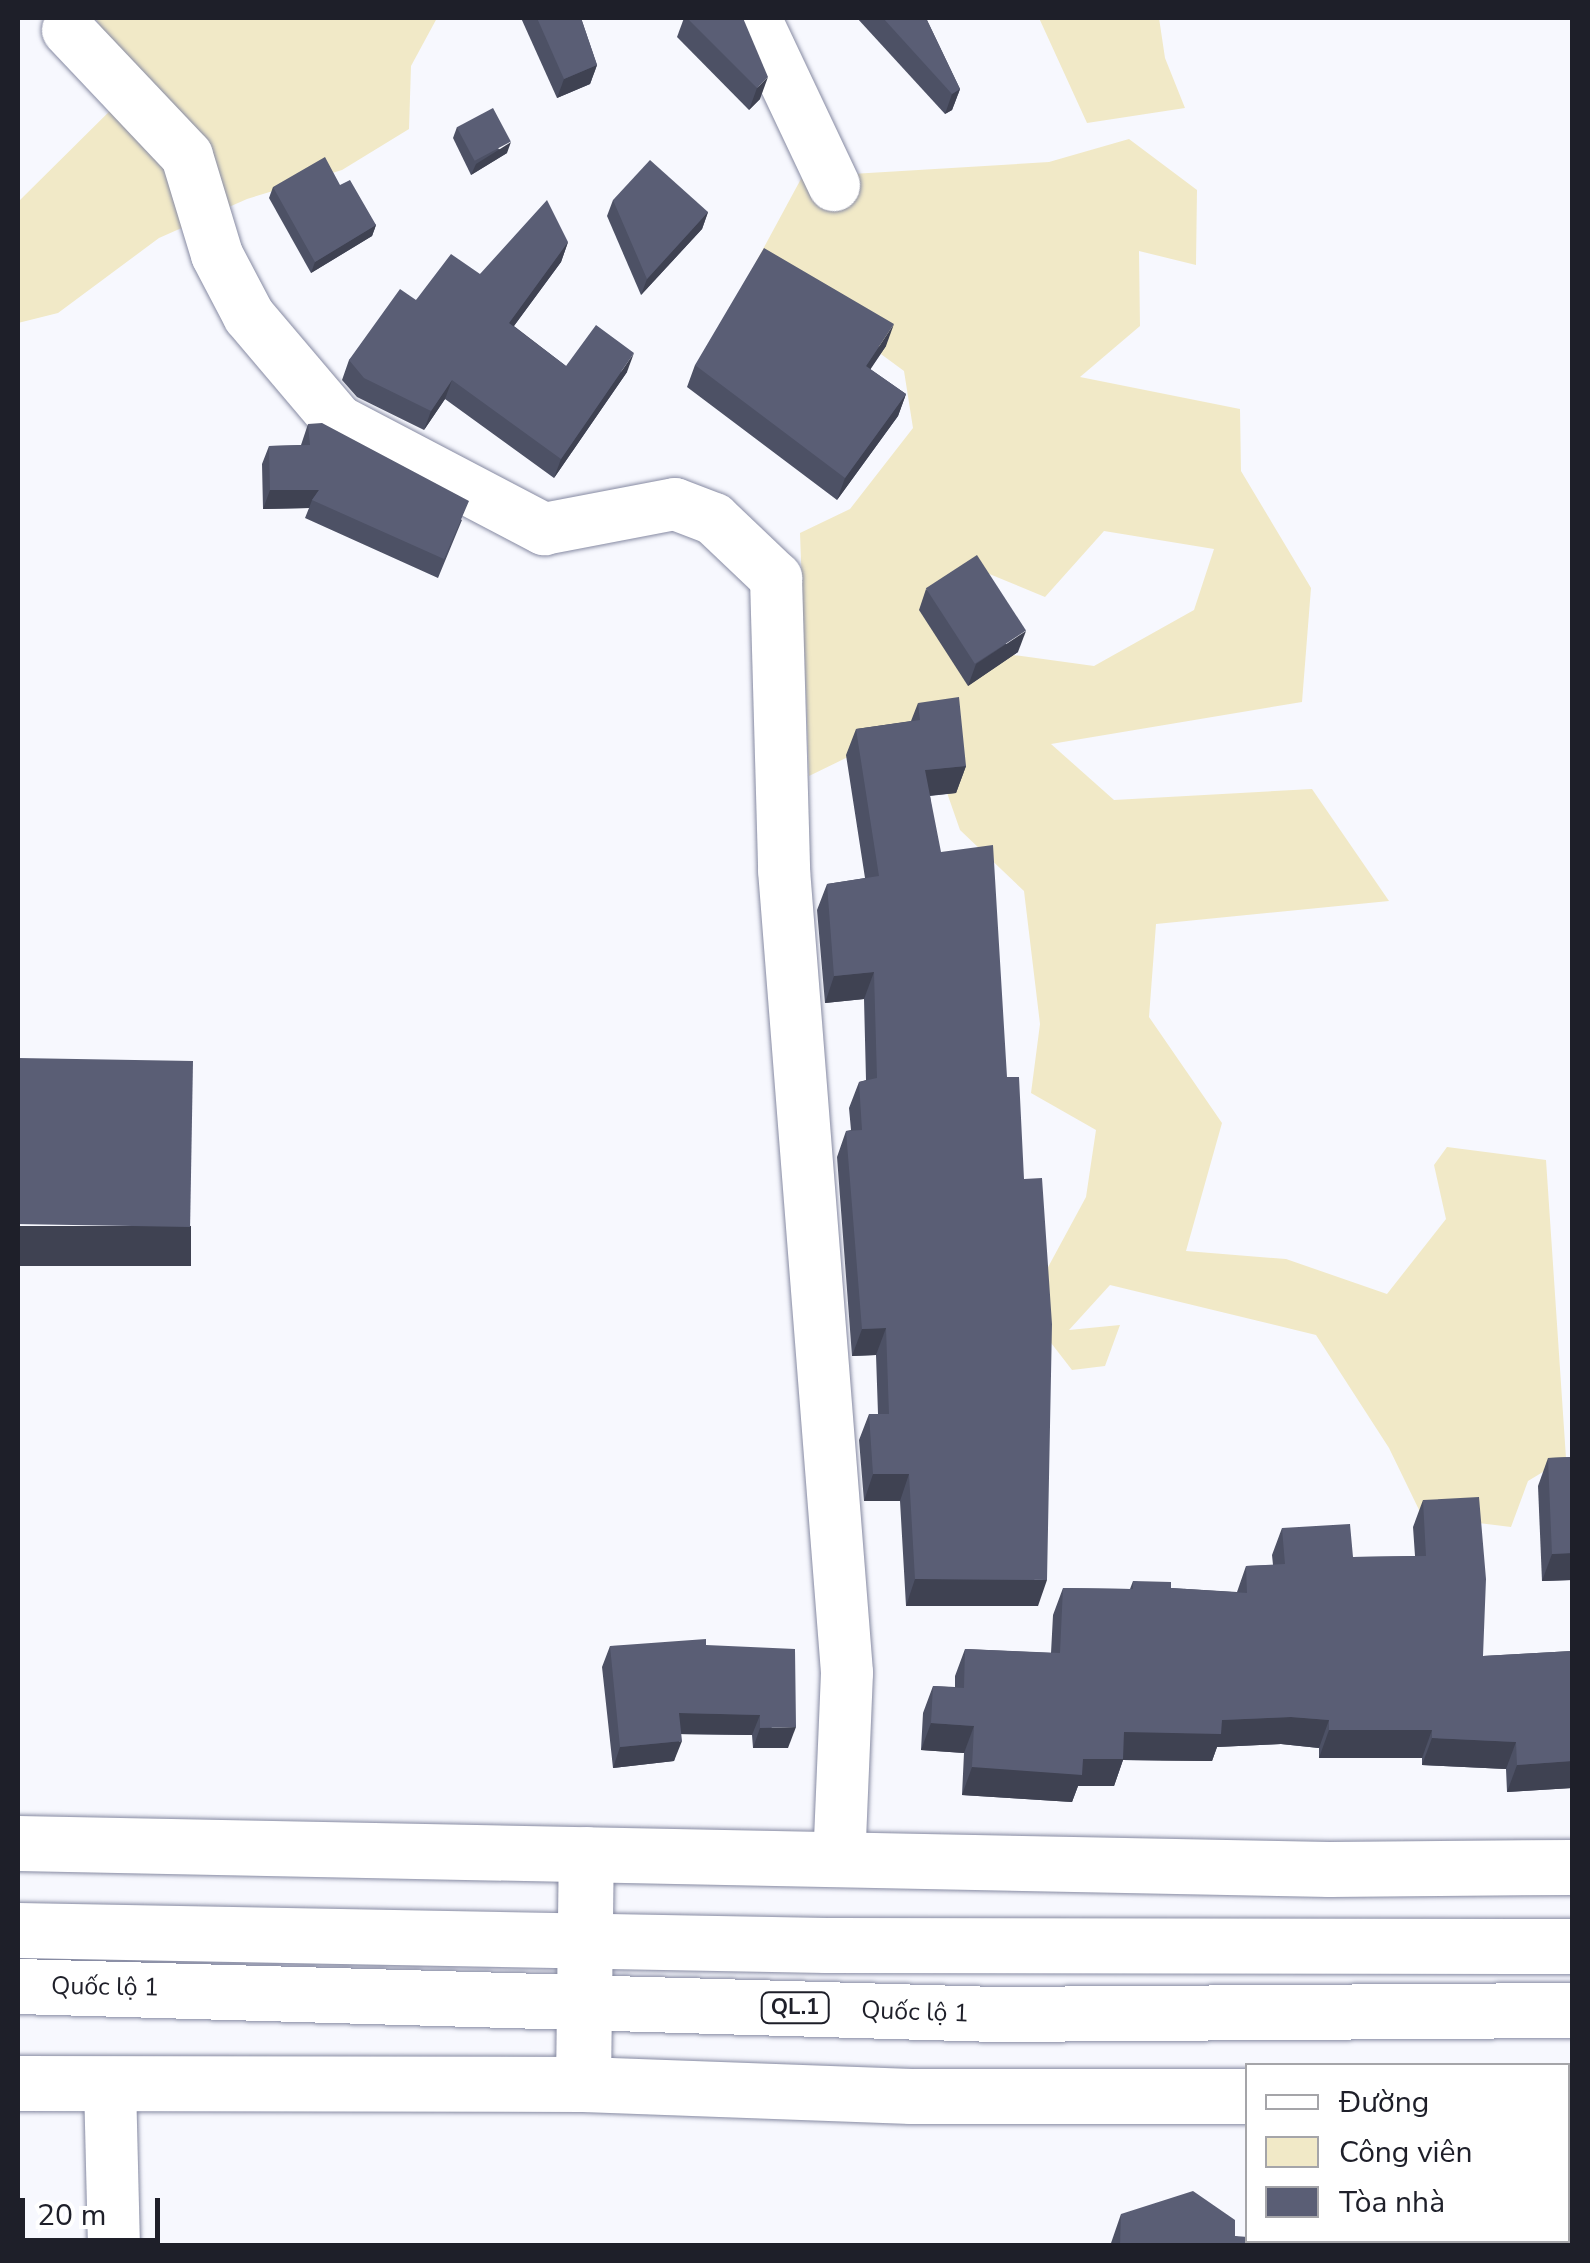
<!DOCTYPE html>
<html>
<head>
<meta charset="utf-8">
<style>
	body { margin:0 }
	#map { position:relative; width:1590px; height:2263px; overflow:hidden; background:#f7f8fe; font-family:"Nunito Sans",sans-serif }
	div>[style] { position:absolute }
	.green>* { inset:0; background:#f1e9c7 }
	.roads { filter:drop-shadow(0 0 2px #868aa2) drop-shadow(0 0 2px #868aa2) }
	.minor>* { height:52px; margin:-26px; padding:0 26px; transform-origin:26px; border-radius:26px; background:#fff }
	.trunk>* { height:55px; margin:-27.5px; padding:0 27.5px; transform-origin:27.5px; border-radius:27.5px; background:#fff }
	.wall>* { inset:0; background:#4d5165 }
	.shaded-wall>* { inset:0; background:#3f4252; transform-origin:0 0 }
	.building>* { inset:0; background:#5a5e75; transform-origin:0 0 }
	span { translate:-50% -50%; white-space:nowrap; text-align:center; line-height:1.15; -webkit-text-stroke:10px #fff; paint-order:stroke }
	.shield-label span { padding:2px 8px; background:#fff; border:2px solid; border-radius:8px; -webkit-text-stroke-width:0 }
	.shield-label { font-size:22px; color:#1e1f29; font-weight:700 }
	.street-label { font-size:25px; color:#1e1f29 }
	.frame { position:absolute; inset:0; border:20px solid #1e1f29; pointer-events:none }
	.legend { position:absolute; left:1245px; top:2063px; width:325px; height:180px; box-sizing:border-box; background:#fff; border:2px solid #a5a5a9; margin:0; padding:12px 18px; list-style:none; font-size:30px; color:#1e1f29 }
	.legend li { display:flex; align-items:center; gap:20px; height:50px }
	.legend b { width:50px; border:2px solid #a5a5a9 }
	.scale { position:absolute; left:20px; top:2198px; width:140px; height:45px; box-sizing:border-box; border:5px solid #1e1f29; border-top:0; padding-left:12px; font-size:30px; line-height:35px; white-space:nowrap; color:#1e1f29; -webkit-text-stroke:8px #fff; paint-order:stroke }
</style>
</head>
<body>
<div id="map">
	<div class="green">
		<i style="clip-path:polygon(95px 18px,437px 18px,411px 66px,409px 129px,342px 170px,247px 199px,159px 238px,58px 313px,18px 323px,18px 202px,137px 84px)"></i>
		<i style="clip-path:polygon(1039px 18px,1159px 18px,1165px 58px,1185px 108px,1087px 123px)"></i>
		<i style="clip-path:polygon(evenodd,1129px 139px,1197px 190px,1196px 265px,1139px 251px,1140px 326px,1080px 377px,1240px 409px,1241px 471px,1311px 588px,1302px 702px,1051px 744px,1114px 800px,1312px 789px,1389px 901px,1156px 924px,1149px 1017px,1222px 1123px,1186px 1251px,1286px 1259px,1387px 1294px,1446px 1219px,1434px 1165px,1447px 1147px,1546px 1160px,1566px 1458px,1528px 1481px,1511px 1527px,1422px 1516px,1389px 1448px,1316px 1335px,1110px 1285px,1069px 1330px,1120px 1325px,1105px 1366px,1072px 1370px,1048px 1339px,1040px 1282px,1086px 1197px,1096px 1130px,1031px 1093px,1040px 1024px,1024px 891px,960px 830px,922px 721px,809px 776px,800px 533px,850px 509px,913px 428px,904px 371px,756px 262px,802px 177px,1049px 162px,1129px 139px,1104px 531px,1214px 549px,1194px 610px,1094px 666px,1006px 654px,965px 564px,1045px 597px,1104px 531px)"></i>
	</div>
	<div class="roads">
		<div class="minor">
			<i style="left:755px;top:18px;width:185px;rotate:64.7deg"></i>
			<i style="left:68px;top:30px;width:173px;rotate:46.6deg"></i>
			<i style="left:187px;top:156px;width:103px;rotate:73.1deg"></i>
			<i style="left:217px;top:255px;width:69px;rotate:62.3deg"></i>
			<i style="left:249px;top:316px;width:138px;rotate:49.7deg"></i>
			<i style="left:338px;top:421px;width:233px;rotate:27.7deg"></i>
			<i style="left:544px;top:529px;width:133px;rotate:-10.8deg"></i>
			<i style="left:675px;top:504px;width:42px;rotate:21deg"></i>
			<i style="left:714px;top:519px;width:86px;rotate:43.6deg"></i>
			<i style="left:776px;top:578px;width:292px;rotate:88.4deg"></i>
			<i style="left:784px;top:870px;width:805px;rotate:85.51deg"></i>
			<i style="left:847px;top:1673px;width:188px;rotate:92.4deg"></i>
			<i style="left:110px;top:2084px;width:162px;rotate:88.6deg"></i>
		</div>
		<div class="trunk">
			<i style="left:18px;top:1843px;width:1311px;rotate:1.14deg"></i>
			<i style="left:1329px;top:1869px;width:243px;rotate:-0.5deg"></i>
			<i style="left:18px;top:1930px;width:808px;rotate:1.06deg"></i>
			<i style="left:826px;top:1945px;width:746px;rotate:0.08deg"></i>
			<i style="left:18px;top:1986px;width:976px;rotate:1.64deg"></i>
			<i style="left:994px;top:2014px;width:578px;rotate:-0.4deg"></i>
			<i style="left:18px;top:2083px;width:565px;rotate:0.1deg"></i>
			<i style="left:583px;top:2084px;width:328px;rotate:2.1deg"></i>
			<i style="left:911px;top:2096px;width:337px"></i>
			<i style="left:583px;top:2084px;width:230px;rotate:-89.3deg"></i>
			<i style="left:1568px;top:2097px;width:4px"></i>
		</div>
	</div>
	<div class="wall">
		<i style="clip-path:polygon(521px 18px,581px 18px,597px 65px,590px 84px,557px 98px)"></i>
		<i style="clip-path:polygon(684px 18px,743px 18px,760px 99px,749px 110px,677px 37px)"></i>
		<i style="clip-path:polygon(857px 18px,926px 18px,960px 89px,952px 110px,945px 114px)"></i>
		<i style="clip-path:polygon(457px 127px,507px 153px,471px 175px,453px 138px)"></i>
		<i style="clip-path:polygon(340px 185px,376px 225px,372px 236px,311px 273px,269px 198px,273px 187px)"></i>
		<i style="clip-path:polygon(613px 200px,708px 212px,702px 229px,641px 295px,607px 216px)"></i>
		<i style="clip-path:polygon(568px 242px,561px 262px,514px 326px,566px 366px,627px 372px,554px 478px,445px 399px,424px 430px,357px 397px,342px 380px,349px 360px,416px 300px,480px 274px)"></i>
		<i style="clip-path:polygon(886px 346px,870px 369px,906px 394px,898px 416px,837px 500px,687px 387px,695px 365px)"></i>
		<i style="clip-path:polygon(308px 424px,462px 520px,438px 578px,305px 518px,309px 508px,263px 509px,262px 464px,269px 446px,301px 445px)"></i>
		<i style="clip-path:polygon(926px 589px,1018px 652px,968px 686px,919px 610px)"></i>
		<i style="clip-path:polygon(918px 703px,966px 766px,956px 793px,930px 796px,1038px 1606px,906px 1606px,900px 1501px,864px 1501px,859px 1440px,869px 1414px,878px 1414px,876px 1355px,852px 1356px,837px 1157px,846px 1131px,851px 1130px,849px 1108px,859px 1082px,866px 1080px,864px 999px,825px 1003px,817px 910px,827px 884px,865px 878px,846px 755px,856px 729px,911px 721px)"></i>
		<i style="clip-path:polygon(1572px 1457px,1572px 1580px,1542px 1581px,1538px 1486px,1548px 1458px)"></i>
		<i style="clip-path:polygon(1423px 1500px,1483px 1656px,1572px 1651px,1572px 1788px,1507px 1792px,1506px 1769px,1422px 1765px,1422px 1758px,1319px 1758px,1319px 1748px,1281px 1744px,1217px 1747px,1212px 1761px,1123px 1760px,1114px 1786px,1078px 1786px,1072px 1802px,962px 1795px,964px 1753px,921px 1750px,923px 1713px,933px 1686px,955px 1687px,955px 1676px,965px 1649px,1051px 1653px,1053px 1615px,1063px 1588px,1130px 1589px,1133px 1581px,1171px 1588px,1237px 1592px,1246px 1566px,1273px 1565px,1272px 1555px,1282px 1528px,1353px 1557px,1415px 1556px,1413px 1527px)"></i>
		<i style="clip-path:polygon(706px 1645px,788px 1748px,753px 1748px,752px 1735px,681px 1734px,674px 1761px,613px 1768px,602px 1667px,610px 1646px)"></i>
		<i style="clip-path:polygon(1121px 2214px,1235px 2236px,1248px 2240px,1572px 2246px,1110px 2246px)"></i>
	</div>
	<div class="shaded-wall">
		<i style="clip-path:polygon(597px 65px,590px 84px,557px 98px,564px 79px)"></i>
		<i style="clip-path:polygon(768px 77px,760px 99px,749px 110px,757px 88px)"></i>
		<i style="clip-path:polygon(960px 89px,952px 110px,945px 114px,952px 94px)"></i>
		<i style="clip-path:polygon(511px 142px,507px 153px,471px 175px,476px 164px)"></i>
		<i style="clip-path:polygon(708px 212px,702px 229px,641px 295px,647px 279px)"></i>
		<i style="clip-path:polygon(376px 225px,372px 236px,311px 273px,315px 262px)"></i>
		<i style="clip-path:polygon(568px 242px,561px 262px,502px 342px,509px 323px)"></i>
		<i style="clip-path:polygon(894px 324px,886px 346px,858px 388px,866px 366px)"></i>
		<i style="clip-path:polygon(634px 353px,627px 372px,554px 478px,561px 459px)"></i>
		<i style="clip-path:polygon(452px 380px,445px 399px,424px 430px,431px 411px)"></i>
		<i style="clip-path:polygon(906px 394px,898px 416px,837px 500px,845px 478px)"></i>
		<i style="clip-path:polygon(270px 490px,319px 490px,312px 500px,309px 508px,263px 509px)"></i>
		<i style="clip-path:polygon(1026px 631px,1018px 652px,968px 686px,976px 664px)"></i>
		<i style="clip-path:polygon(966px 766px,956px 793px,915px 797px,925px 770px)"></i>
		<i style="clip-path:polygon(874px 972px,864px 999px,825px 1003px,834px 976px)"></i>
		<i style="left:18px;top:1226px;width:173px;height:40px"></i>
		<i style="clip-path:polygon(886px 1328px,876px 1355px,852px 1356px,862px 1329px)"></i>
		<i style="clip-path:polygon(873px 1474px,909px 1474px,900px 1501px,864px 1501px)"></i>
		<i style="clip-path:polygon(1572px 1553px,1572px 1580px,1542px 1581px,1552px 1554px)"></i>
		<i style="clip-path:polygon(915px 1579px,1047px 1580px,1038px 1606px,906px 1606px)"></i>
		<i style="clip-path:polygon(679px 1713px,760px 1715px,752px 1735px,671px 1734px)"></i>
		<i style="clip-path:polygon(1291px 1717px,1329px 1720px,1319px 1748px,1281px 1744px,1217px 1747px,1212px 1761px,1123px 1760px,1114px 1786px,1078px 1786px,1072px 1802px,962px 1795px,972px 1767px,1083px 1759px,1124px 1732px,1222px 1720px)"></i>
		<i style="clip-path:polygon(931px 1723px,974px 1726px,964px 1753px,921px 1750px)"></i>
		<i style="clip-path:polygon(796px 1727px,788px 1748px,753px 1748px,760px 1728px)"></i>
		<i style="clip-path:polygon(1329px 1730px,1432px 1730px,1422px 1758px,1319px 1758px)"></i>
		<i style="clip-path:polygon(1432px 1738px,1516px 1742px,1506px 1769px,1422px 1765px)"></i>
		<i style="clip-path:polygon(682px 1741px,674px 1761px,613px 1768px,620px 1747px)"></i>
		<i style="clip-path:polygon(1572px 1761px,1572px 1788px,1507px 1792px,1517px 1765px)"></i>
	</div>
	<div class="building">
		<i style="clip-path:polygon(537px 18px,581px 18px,597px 65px,564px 79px)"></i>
		<i style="clip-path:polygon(687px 18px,743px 18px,768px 77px,757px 88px)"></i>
		<i style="clip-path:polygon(883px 18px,926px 18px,960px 89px,952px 94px)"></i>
		<i style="left:493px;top:108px;width:38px;height:41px;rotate:62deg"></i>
		<i style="clip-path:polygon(325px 157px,340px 185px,350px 180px,376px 225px,315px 262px,273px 187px)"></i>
		<i style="clip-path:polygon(650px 160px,708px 212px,647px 279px,613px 200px)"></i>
		<i style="clip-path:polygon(547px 200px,568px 242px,509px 323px,566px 366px,596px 325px,634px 353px,561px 459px,452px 380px,431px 411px,364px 378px,349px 360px,400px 289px,416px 300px,451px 254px,480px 274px)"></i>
		<i style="clip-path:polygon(764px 248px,894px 324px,866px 366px,906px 394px,845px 478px,695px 365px)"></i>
		<i style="clip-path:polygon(322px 423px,469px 501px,444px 559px,312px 500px,319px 490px,270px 490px,269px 446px,310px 445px,308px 424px)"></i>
		<i style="left:977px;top:555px;width:90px;height:61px;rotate:57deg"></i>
		<i style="clip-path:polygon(959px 697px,966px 766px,925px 770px,941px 852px,993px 845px,1007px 1077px,1019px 1077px,1024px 1179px,1042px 1178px,1052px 1324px,1047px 1580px,915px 1579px,909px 1474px,873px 1474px,869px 1414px,889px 1414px,886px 1328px,862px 1329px,846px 1131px,862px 1130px,859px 1082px,877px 1078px,874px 972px,834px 976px,827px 884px,879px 876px,856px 729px,920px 720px,918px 703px)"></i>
		<i style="left:193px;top:1061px;width:166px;height:175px;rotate:91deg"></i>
		<i style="clip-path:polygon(1572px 1457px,1572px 1553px,1552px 1554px,1548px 1458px)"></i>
		<i style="clip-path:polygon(1479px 1497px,1486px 1579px,1483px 1656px,1572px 1651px,1572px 1761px,1517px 1765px,1516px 1742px,1432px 1738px,1432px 1730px,1329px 1730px,1329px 1720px,1291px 1717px,1222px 1720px,1221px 1734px,1124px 1732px,1123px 1759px,1083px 1759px,1082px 1775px,972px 1767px,974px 1726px,931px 1723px,933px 1686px,964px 1688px,965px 1649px,1060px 1653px,1063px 1588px,1133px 1589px,1133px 1581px,1171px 1582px,1171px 1588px,1247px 1593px,1246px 1566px,1285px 1564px,1282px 1528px,1350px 1524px,1353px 1557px,1426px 1556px,1423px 1500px)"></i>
		<i style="clip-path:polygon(706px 1639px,706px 1645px,795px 1649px,796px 1727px,760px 1728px,760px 1715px,679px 1713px,682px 1741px,620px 1747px,610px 1646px)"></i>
		<i style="clip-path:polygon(1568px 2155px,1572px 2155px,1572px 2246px,1120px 2246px,1121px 2214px,1193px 2191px,1235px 2220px,1235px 2236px,1248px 2237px,1248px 2240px,1568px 2240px)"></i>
	</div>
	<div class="shield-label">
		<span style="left:795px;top:2008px">QL.1</span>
	</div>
	<div class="street-label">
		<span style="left:105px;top:1987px;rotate:1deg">Quốc lộ 1</span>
		<span style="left:915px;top:2012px;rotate:2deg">Quốc lộ 1</span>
	</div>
	<div class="frame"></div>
	<ul class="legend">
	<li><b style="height:12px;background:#fff"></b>Đường</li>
	<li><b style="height:28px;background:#f1e9c7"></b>Công viên</li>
	<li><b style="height:28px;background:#5a5e75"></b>Tòa nhà</li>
	</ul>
	<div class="scale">20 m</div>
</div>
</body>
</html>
